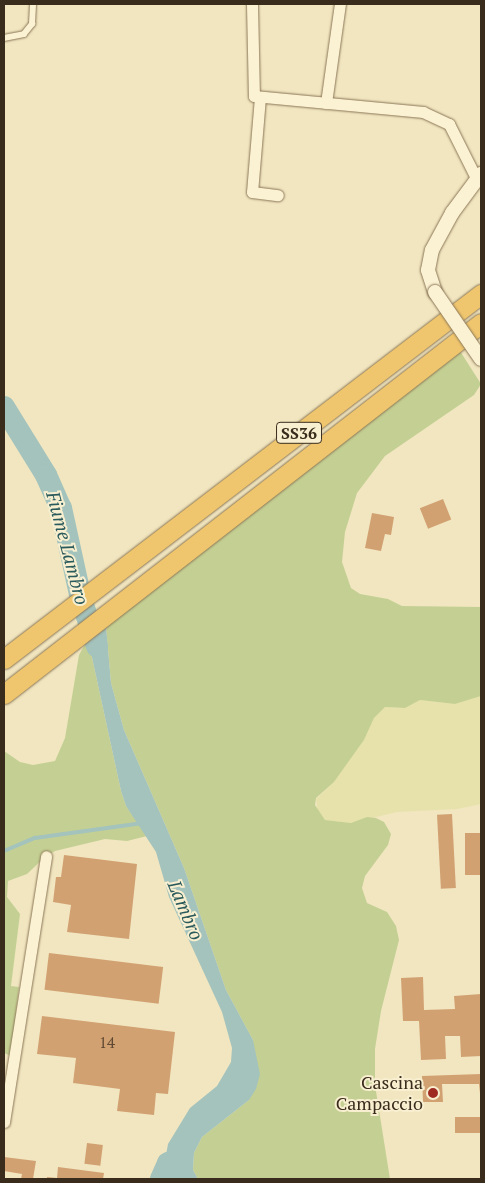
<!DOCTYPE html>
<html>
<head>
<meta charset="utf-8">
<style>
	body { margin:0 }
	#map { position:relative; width:485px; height:1183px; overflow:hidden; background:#f1e6c0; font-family:"PT Serif",serif }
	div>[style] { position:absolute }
	.farmland>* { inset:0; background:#e7e2ac }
	.green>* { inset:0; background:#c4d093 }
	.water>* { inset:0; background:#a3c3bc }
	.stream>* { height:4px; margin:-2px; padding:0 2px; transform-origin:2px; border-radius:2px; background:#a3c3bc }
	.river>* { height:22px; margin:-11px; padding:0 11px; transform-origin:11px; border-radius:11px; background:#a3c3bc }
	.building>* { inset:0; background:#d2a172; transform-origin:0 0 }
	.roads { filter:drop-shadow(0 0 1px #8b7656) drop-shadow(0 0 1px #8b7656) }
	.service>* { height:5.5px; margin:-2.75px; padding:0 2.75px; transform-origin:2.75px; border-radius:2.75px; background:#fbf2d3 }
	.minor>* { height:11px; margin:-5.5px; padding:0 5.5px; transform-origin:5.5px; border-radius:5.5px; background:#fbf2d3 }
	.tertiary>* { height:14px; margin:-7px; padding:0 7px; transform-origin:7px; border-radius:7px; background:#fbf2d3 }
	.trunk>* { height:19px; margin:-9.5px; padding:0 9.5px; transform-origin:9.5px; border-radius:9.5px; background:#efc66e }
	.bridges { filter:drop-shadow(0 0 1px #8b7656) drop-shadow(0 0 1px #8b7656) }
	.tertiary-bridge>* { height:14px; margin:-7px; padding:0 7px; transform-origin:7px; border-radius:7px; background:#fbf2d3 }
	.dots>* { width:14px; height:14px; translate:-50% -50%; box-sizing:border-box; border:2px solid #f8efd0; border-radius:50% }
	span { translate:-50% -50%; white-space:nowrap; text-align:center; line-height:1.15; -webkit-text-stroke:4px #f8efd0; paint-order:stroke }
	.number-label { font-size:15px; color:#604932 }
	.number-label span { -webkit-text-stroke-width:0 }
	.shield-label span { padding:1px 4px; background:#f8efd0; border:1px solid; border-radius:4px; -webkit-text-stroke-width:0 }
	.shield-label { font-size:16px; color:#3a2c1c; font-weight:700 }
	.poi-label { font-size:18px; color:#3a2c1c }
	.right { translate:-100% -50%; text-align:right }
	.water-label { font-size:19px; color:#2a5a5b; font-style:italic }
	.frame { position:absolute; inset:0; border:5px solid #3a2c1c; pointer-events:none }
</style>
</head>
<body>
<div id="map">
	<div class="farmland">
		<i style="clip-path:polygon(481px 696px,481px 804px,457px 809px,397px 812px,351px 823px,325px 820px,318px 813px,316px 799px,334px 782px,364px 740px,374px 718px,385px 707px,405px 708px,420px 700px,455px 704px)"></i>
	</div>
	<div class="green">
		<i style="clip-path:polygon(460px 351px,481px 384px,474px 395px,385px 456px,357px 493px,345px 532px,342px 562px,351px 588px,360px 594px,388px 599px,402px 606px,481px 607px,481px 696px,455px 704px,420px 700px,405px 708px,385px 707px,374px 718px,364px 740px,334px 782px,316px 798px,315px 805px,325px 820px,351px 823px,367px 817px,376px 818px,384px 822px,391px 834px,388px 845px,365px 876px,362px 888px,367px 903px,387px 912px,396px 926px,399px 940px,381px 1011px,375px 1049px,375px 1085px,390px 1179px,198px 1179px,193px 1170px,194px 1153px,202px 1137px,249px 1100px,253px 1040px,226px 990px,184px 868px,124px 730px,111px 683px,106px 626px,292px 482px,384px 407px)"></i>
		<i style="clip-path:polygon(88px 639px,121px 791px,126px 806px,147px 836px,127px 841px,105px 839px,55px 851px,46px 856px,27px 874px,8px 881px,7px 897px,20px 914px,11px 986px,19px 987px,11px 1056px,4px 1053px,4px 751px,20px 762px,33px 765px,55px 761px,65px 738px,79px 655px)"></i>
	</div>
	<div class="water">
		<i style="clip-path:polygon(106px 626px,111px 683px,124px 730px,184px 868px,226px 990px,253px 1040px,260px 1074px,256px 1089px,249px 1100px,202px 1137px,194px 1153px,193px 1170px,198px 1179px,172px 1179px,165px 1161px,168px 1144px,190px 1108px,217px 1086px,231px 1062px,232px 1048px,222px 1012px,169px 897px,156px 852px,126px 806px,121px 791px,88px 639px)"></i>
	</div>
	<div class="stream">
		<i style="left:4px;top:851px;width:34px;rotate:-23deg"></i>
		<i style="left:35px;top:838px;width:109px;rotate:-7.9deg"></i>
	</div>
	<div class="river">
		<i style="left:4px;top:407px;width:80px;rotate:58.3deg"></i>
		<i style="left:46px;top:475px;width:36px;rotate:66deg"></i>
		<i style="left:61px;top:508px;width:93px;rotate:77.6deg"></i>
		<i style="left:81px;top:599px;width:50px;rotate:71.2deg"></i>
		<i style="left:161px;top:1179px;width:17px;rotate:-66deg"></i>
		<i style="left:168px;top:1163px;width:9px;rotate:-21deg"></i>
	</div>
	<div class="building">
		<i style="left:443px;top:499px;width:22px;height:25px;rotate:68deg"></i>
		<i style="clip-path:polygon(372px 513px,394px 517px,391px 535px,385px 534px,381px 551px,365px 548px)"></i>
		<i style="left:452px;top:814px;width:74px;height:15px;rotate:87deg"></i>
		<i style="left:481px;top:833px;width:42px;height:16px;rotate:90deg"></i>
		<i style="clip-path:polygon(64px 855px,137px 864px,129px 939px,67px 932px,71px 905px,53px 902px,56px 877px,61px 877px)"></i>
		<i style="left:49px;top:953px;width:115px;height:37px;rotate:7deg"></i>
		<i style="clip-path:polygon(423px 977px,424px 1010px,455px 1009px,454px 996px,481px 994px,481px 1056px,461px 1057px,460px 1036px,445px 1036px,446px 1059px,421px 1060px,419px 1021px,403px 1021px,401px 978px)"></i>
		<i style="clip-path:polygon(42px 1016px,175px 1032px,168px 1094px,156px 1093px,154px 1115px,117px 1111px,120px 1089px,73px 1083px,76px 1058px,37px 1054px)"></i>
		<i style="clip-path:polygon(481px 1074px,481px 1103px,479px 1084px,442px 1084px,443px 1102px,423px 1102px,422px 1076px)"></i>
		<i style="left:481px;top:1117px;width:16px;height:26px;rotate:90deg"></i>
		<i style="left:87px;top:1143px;width:16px;height:21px;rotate:7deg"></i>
		<i style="clip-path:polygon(4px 1157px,36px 1161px,33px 1179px,21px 1179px,22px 1174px,4px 1171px)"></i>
		<i style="clip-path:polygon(58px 1167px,104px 1173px,103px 1179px,47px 1179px,47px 1177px,57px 1178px)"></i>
	</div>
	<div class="roads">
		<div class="service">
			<i style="left:4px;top:38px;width:20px;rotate:-11deg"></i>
			<i style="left:24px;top:34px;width:13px;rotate:-51deg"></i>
			<i style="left:32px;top:24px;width:20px;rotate:-87deg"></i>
		</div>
		<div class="minor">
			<i style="left:252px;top:4px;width:92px;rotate:88.8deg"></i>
			<i style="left:254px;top:96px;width:170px;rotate:5.4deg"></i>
			<i style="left:423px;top:112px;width:29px;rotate:25deg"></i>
			<i style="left:449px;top:124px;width:63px;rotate:63.4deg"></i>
			<i style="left:260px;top:97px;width:95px;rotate:94.8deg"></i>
			<i style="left:252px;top:192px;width:26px;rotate:7deg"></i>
			<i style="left:326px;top:103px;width:100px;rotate:-82deg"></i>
			<i style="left:4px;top:1122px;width:269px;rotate:-81deg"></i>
		</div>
		<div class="tertiary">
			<i style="left:435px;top:292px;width:23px;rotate:-108deg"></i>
			<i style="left:428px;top:270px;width:20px;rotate:-79deg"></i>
			<i style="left:432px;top:250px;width:42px;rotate:-61.6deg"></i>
			<i style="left:452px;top:213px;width:49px;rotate:-53.4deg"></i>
		</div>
		<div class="trunk">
			<i style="left:4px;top:659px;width:601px;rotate:-37.42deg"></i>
			<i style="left:4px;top:694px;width:604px;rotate:-37.87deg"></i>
		</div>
	</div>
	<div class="bridges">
		<div class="tertiary-bridge">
			<i style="left:435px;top:292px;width:81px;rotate:55.5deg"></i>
		</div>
	</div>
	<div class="dots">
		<i style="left:433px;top:1093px;background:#9f2a22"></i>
	</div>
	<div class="number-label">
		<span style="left:107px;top:1043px">14</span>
	</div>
	<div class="shield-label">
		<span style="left:299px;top:433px">SS36</span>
	</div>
	<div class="poi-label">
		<span class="right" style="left:423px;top:1093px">Cascina<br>Campaccio</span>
	</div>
	<div class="water-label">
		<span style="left:68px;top:548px;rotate:75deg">Fiume Lambro</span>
		<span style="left:186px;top:910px;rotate:67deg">Lambro</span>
	</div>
	<div class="frame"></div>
</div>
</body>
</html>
